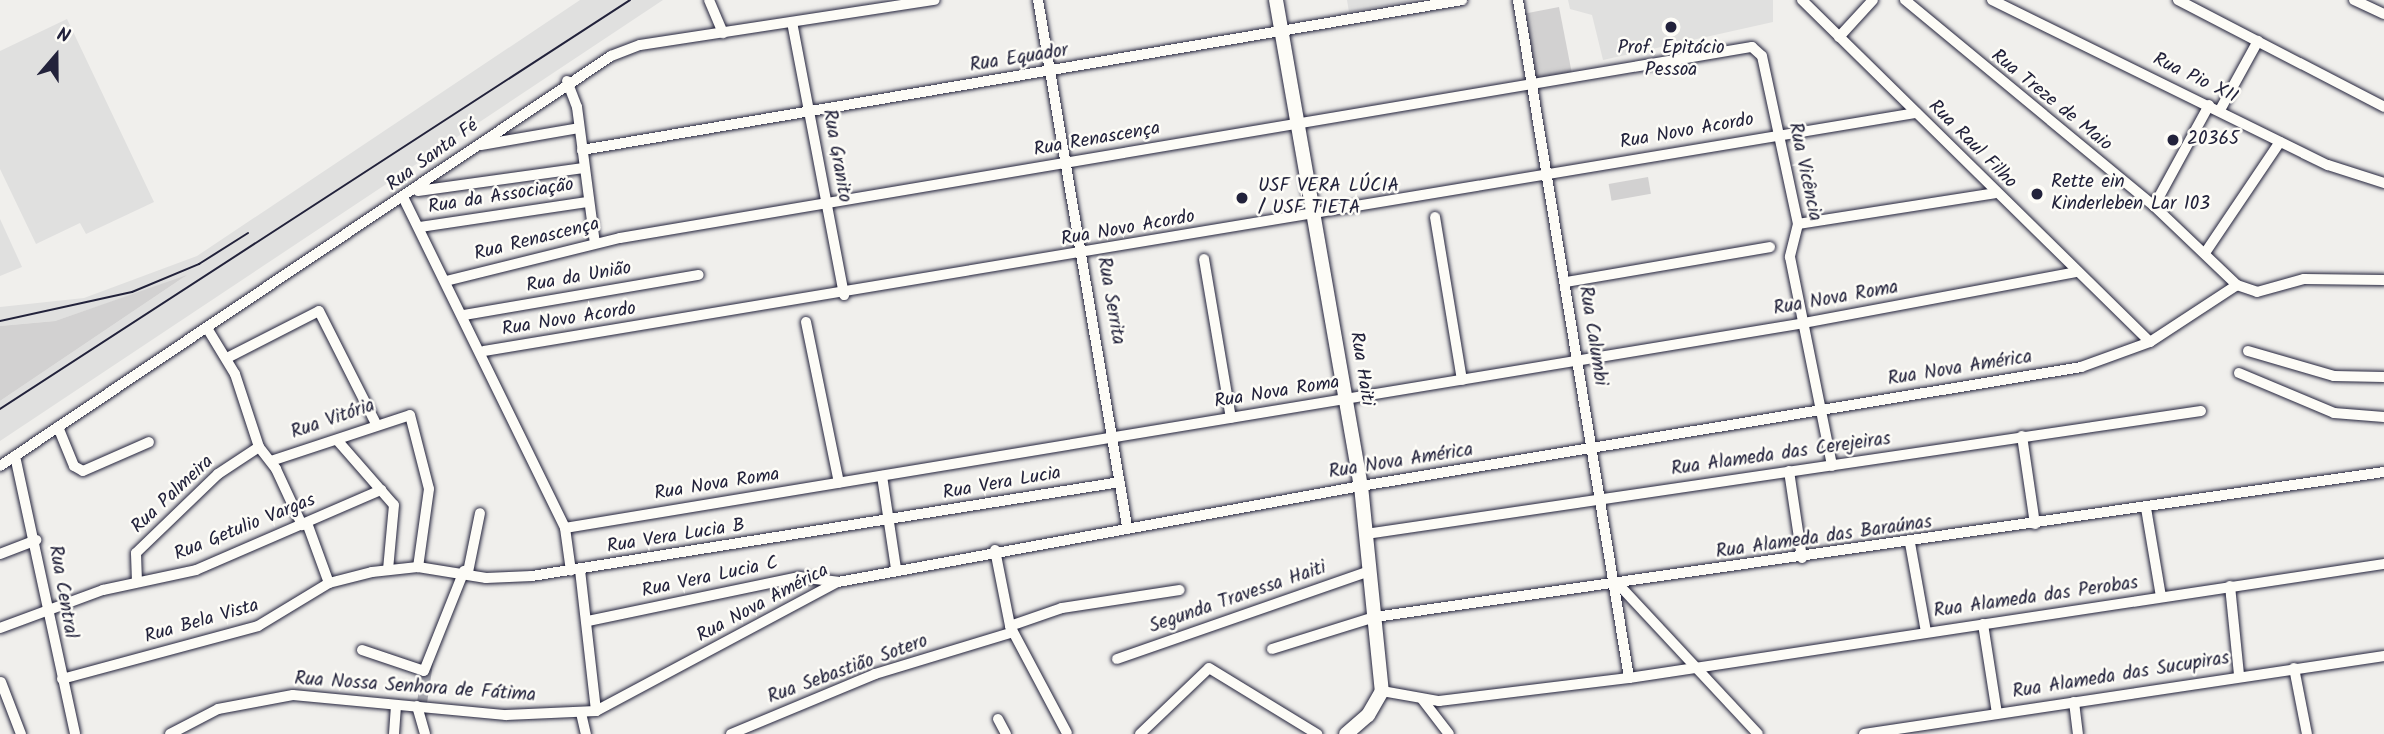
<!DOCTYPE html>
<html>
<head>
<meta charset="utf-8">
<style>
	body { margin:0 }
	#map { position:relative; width:2384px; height:734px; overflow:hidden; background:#f0efec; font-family:Kalam,sans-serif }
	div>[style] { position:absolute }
	.built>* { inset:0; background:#e0e0df }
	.green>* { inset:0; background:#d2d1d1; transform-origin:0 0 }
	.canal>* { height:10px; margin:-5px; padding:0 5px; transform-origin:5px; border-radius:5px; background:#a9a9b0 }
	.roads { filter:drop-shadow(0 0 2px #22223b) drop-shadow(0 0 2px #22223b) }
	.street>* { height:10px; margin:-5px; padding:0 5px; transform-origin:5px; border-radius:5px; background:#fdfcf7 }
	.secondary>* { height:14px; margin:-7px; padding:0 7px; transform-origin:7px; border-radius:7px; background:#fdfcf7 }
	.tram>* { height:2px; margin:-1px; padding:0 1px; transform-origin:1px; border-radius:1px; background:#22223b }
	.dots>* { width:19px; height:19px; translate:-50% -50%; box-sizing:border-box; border:4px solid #fdfcf7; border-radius:50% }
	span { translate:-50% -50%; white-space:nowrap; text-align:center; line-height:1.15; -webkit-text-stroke:5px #fdfcf7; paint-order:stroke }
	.poi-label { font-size:19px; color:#22223b }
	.left { translate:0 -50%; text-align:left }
	.street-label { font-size:19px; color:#22223b }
	.north { position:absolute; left:21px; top:21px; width:70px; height:70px; -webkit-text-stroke:5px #fdfcf7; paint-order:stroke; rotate:20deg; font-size:19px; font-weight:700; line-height:28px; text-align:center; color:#22223b }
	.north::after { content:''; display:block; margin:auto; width:24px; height:32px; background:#22223b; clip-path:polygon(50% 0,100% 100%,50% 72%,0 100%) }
</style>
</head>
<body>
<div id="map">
	<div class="built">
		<i style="clip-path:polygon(580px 0,663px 0,0 441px,0 401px,184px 277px,55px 321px,0 326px,0 307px,84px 298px,197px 256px)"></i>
		<i style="clip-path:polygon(1347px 0,1416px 0,1349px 12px)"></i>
		<i style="clip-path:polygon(1568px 0,1773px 0,1773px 22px,1603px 60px,1592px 15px,1570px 9px)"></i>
		<i style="clip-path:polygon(67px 19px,154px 202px,86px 234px,80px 223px,36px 244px,0 169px,0 51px)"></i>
		<i style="clip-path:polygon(0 219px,22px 267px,0 276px)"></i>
	</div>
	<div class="green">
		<i style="left:1559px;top:7px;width:70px;height:39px;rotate:79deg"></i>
		<i style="left:1648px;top:177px;width:17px;height:40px;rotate:80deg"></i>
		<i style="clip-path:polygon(187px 275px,0 401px,0 326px,55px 321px)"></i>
	</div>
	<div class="canal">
		<i style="left:420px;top:716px;width:54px;rotate:-81.4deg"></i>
	</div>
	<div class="roads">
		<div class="street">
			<i style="left:709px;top:0;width:36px;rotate:67deg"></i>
			<i style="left:1038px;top:0;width:533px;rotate:80.4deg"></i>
			<i style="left:1518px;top:0;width:687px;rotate:80.7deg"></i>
			<i style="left:1802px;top:0;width:488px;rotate:44.5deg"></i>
			<i style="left:1905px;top:0;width:323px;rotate:39.6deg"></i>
			<i style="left:2154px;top:206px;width:115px;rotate:43.6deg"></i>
			<i style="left:2237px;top:285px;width:21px;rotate:19deg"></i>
			<i style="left:2257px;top:292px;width:49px;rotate:-15.5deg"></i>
			<i style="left:2304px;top:279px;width:80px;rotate:0.7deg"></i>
			<i style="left:1992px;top:0;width:374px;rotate:26.2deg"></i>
			<i style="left:2328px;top:165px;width:59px;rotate:17.8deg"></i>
			<i style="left:2178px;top:0;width:232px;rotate:27.4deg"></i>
			<i style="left:2354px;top:0;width:33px;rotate:25deg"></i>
			<i style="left:792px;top:22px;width:278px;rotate:79.2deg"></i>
			<i style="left:1839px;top:37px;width:50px;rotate:-47.4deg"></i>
			<i style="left:567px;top:81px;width:28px;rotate:69deg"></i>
			<i style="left:577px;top:107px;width:137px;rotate:82.5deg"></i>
			<i style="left:2220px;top:110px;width:79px;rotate:-61.2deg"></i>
			<i style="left:481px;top:145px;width:99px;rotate:-9.8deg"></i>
			<i style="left:582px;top:150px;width:893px;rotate:-9.67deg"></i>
			<i style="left:418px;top:191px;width:167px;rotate:-7.9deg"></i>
			<i style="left:404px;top:199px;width:366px;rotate:63.9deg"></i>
			<i style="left:565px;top:528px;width:43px;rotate:82.1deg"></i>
			<i style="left:2154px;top:206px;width:115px;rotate:-61.4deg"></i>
			<i style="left:1435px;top:217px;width:165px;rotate:80.6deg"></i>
			<i style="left:1798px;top:224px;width:199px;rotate:-8.9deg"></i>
			<i style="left:420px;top:227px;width:169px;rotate:-8.5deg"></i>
			<i style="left:2205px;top:253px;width:134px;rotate:-56deg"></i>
			<i style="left:1204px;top:259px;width:161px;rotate:80.4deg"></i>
			<i style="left:446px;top:281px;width:179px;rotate:-13.9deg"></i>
			<i style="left:620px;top:238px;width:1148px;rotate:-9.58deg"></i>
			<i style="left:1752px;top:47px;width:13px;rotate:42deg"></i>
			<i style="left:1762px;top:56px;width:172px;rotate:77.9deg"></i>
			<i style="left:1798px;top:224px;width:34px;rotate:104deg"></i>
			<i style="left:1790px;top:257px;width:213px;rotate:78.6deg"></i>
			<i style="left:1566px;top:282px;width:207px;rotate:-9.7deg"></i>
			<i style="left:464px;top:315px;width:238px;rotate:-9.7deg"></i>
			<i style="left:806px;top:322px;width:164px;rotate:78.4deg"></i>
			<i style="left:207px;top:328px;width:54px;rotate:58.7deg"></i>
			<i style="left:235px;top:374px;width:77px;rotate:71.8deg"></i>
			<i style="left:259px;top:447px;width:28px;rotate:52deg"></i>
			<i style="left:276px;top:469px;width:62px;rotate:65.1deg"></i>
			<i style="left:484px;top:351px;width:1452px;rotate:-9.44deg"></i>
			<i style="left:2248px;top:351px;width:90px;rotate:16.2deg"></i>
			<i style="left:2334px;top:376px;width:50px;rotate:1.1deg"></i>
			<i style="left:227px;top:358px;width:103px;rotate:-27.1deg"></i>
			<i style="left:319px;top:311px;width:127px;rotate:63.2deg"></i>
			<i style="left:2239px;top:373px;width:103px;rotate:22.8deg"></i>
			<i style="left:2334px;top:413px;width:50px;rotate:4.6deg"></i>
			<i style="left:58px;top:427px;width:42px;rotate:67.7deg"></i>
			<i style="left:74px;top:466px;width:10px;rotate:29deg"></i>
			<i style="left:83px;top:471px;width:72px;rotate:-23.7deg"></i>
			<i style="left:2022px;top:436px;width:89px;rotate:81.6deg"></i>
			<i style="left:337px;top:440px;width:86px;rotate:48.8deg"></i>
			<i style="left:394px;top:505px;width:65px;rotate:95.3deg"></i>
			<i style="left:15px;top:456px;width:284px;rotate:77.8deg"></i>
			<i style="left:271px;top:461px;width:146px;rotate:-18.3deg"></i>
			<i style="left:410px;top:415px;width:76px;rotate:75.6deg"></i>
			<i style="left:429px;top:489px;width:79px;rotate:98deg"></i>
			<i style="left:0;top:466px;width:736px;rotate:-33.86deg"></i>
			<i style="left:611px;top:56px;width:31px;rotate:-21deg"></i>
			<i style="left:640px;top:45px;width:298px;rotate:-8.7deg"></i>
			<i style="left:1789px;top:471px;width:88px;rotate:81.5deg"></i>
			<i style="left:882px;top:476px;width:94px;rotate:81.4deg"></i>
			<i style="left:2146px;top:508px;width:90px;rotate:80.4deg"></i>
			<i style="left:307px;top:523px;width:64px;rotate:69.9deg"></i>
			<i style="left:565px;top:528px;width:1256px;rotate:-9.39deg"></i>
			<i style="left:1804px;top:323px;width:277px;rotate:-10.6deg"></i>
			<i style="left:1366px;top:534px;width:844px;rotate:-8.38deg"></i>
			<i style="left:1910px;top:543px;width:90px;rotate:79.8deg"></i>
			<i style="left:995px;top:550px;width:77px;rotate:78.8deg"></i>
			<i style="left:1010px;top:626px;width:121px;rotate:62deg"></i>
			<i style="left:0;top:554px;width:39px;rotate:-21deg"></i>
			<i style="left:580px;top:570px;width:142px;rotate:83.5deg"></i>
			<i style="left:468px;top:572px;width:60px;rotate:-78.5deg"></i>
			<i style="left:137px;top:582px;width:29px;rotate:-92deg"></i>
			<i style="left:136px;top:553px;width:114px;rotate:-43.9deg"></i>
			<i style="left:218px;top:474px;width:49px;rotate:-33.4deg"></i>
			<i style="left:1620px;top:586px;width:202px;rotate:47deg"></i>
			<i style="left:2230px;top:586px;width:88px;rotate:84.2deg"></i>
			<i style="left:588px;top:621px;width:216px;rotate:-11.8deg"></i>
			<i style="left:799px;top:577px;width:39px;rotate:7deg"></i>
			<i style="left:1983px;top:624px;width:90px;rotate:81.1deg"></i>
			<i style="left:1010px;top:626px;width:55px;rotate:-19.1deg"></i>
			<i style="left:1062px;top:608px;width:119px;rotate:-8.7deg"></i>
			<i style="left:0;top:628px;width:110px;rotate:-20.3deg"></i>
			<i style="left:103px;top:590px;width:95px;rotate:-12.1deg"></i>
			<i style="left:196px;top:570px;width:202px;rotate:-23.4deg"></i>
			<i style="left:1272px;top:649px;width:108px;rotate:-17.3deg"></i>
			<i style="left:1375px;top:617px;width:1019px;rotate:-8.18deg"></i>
			<i style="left:362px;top:650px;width:65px;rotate:18.7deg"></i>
			<i style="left:424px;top:671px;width:108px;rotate:-68.2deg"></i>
			<i style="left:1117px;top:659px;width:267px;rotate:-19.2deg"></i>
			<i style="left:2294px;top:668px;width:67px;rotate:78.9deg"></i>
			<i style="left:62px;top:679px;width:203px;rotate:-15.1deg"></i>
			<i style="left:258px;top:626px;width:83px;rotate:-31.2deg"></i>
			<i style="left:329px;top:583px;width:44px;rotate:-14.3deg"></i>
			<i style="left:372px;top:572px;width:46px;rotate:-6.2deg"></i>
			<i style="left:418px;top:567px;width:69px;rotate:9.2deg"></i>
			<i style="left:486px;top:578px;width:46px;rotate:-2.5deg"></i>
			<i style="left:532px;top:576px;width:595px;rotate:-9.08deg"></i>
			<i style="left:1px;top:682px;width:56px;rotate:69deg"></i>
			<i style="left:1382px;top:691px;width:58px;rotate:10deg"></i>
			<i style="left:1439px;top:701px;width:191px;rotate:-6.9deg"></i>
			<i style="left:1629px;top:678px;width:764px;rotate:-8.59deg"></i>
			<i style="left:1422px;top:699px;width:44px;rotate:52.4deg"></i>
			<i style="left:2074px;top:702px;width:32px;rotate:83deg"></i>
			<i style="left:417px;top:706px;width:29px;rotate:74deg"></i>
			<i style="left:581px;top:713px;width:22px;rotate:77deg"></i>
			<i style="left:998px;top:719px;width:17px;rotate:62deg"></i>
			<i style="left:170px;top:734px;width:54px;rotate:-27.5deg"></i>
			<i style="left:218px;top:709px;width:76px;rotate:-10.6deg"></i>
			<i style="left:293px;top:695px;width:214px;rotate:5.4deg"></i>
			<i style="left:506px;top:715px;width:90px;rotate:-2.5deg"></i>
			<i style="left:596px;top:711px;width:274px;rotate:-28.1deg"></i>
			<i style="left:838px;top:582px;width:532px;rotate:-10.4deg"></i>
			<i style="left:1361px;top:486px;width:730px;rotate:-9.38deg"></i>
			<i style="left:2081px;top:367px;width:73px;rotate:-19.9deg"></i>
			<i style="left:2150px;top:342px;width:104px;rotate:-33.2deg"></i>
			<i style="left:394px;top:734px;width:29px;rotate:-86deg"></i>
			<i style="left:731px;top:734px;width:156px;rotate:-22.6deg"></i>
			<i style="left:875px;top:674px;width:144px;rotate:-16.9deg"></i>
			<i style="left:1140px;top:734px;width:95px;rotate:-43.7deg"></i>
			<i style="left:1209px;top:668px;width:127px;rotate:31.4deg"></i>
			<i style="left:1864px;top:734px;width:526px;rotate:-8.53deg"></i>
		</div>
		<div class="secondary">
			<i style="left:1276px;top:0;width:493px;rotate:80.1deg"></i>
			<i style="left:1361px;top:486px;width:206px;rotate:84.2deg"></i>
			<i style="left:1382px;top:691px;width:28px;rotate:120deg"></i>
			<i style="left:1368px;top:715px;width:29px;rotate:139deg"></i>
		</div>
	</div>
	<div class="tram">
		<i style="left:0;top:321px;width:135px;rotate:-12.4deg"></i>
		<i style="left:132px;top:292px;width:73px;rotate:-22.7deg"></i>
		<i style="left:199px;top:264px;width:58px;rotate:-32.3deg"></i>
		<i style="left:0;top:409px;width:751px;rotate:-32.99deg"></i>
	</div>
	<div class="dots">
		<i style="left:1671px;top:27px;background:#22223b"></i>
		<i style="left:2173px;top:140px;background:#22223b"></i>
		<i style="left:2037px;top:194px;background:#22223b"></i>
		<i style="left:1242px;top:198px;background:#22223b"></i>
	</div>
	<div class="poi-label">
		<span style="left:1671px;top:60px">Prof. Epitácio<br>Pessoa</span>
		<span class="left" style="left:2187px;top:140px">20365</span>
		<span class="left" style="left:2051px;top:194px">Rette ein<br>Kinderleben Lar 103</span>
		<span class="left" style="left:1258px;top:198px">USF VERA LÚCIA<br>/ USF TIETA</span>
	</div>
	<div class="street-label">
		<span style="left:1019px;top:59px;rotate:-9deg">Rua Equador</span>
		<span style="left:2195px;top:79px;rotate:26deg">Rua Pio XII</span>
		<span style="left:2051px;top:101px;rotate:39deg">Rua Treze de Maio</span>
		<span style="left:1687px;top:132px;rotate:-10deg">Rua Novo Acordo</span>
		<span style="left:1097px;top:140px;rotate:-10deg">Rua Renascença</span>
		<span style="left:1972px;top:145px;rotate:45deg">Rua Raul Filho</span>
		<span style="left:433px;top:156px;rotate:-36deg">Rua Santa Fé</span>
		<span style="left:836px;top:156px;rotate:80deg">Rua Granito</span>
		<span style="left:1804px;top:172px;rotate:78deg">Rua Vicência</span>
		<span style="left:501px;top:197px;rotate:-9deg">Rua da Associação</span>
		<span style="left:1128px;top:229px;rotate:-10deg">Rua Novo Acordo</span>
		<span style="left:537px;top:240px;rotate:-14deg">Rua Renascença</span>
		<span style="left:579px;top:278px;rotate:-10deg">Rua da União</span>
		<span style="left:1836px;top:299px;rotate:-10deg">Rua Nova Roma</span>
		<span style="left:1110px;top:301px;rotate:80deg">Rua Serrita</span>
		<span style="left:569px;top:320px;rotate:-9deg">Rua Novo Acordo</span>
		<span style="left:1592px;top:336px;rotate:81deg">Rua Calumbi</span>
		<span style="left:1361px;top:369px;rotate:81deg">Rua Haiti</span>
		<span style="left:1960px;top:369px;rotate:-9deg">Rua Nova América</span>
		<span style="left:1277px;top:393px;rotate:-9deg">Rua Nova Roma</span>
		<span style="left:333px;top:420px;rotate:-19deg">Rua Vitória</span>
		<span style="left:1781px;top:455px;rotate:-8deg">Rua Alameda das Cerejeiras</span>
		<span style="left:1401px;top:462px;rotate:-9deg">Rua Nova América</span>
		<span style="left:1002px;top:484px;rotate:-10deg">Rua Vera Lucia</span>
		<span style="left:717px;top:485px;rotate:-9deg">Rua Nova Roma</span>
		<span style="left:173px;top:495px;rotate:-43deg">Rua Palmeira</span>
		<span style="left:245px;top:528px;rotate:-22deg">Rua Getulio Vargas</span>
		<span style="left:676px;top:537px;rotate:-9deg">Rua Vera Lucia B</span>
		<span style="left:1824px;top:538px;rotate:-8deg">Rua Alameda das Baraúnas</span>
		<span style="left:710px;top:578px;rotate:-12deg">Rua Vera Lucia C</span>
		<span style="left:62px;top:592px;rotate:80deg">Rua Central</span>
		<span style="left:1238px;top:598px;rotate:-19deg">Segunda Travessa Haiti</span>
		<span style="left:2036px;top:598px;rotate:-8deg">Rua Alameda das Perobas</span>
		<span style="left:763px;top:604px;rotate:-28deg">Rua Nova América</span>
		<span style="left:202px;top:622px;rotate:-16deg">Rua Bela Vista</span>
		<span style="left:848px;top:670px;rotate:-20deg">Rua Sebastião Sotero</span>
		<span style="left:2121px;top:676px;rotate:-9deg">Rua Alameda das Sucupiras</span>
		<span style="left:415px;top:688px;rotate:4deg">Rua Nossa Senhora de Fátima</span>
	</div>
	<div class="north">N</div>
</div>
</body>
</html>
